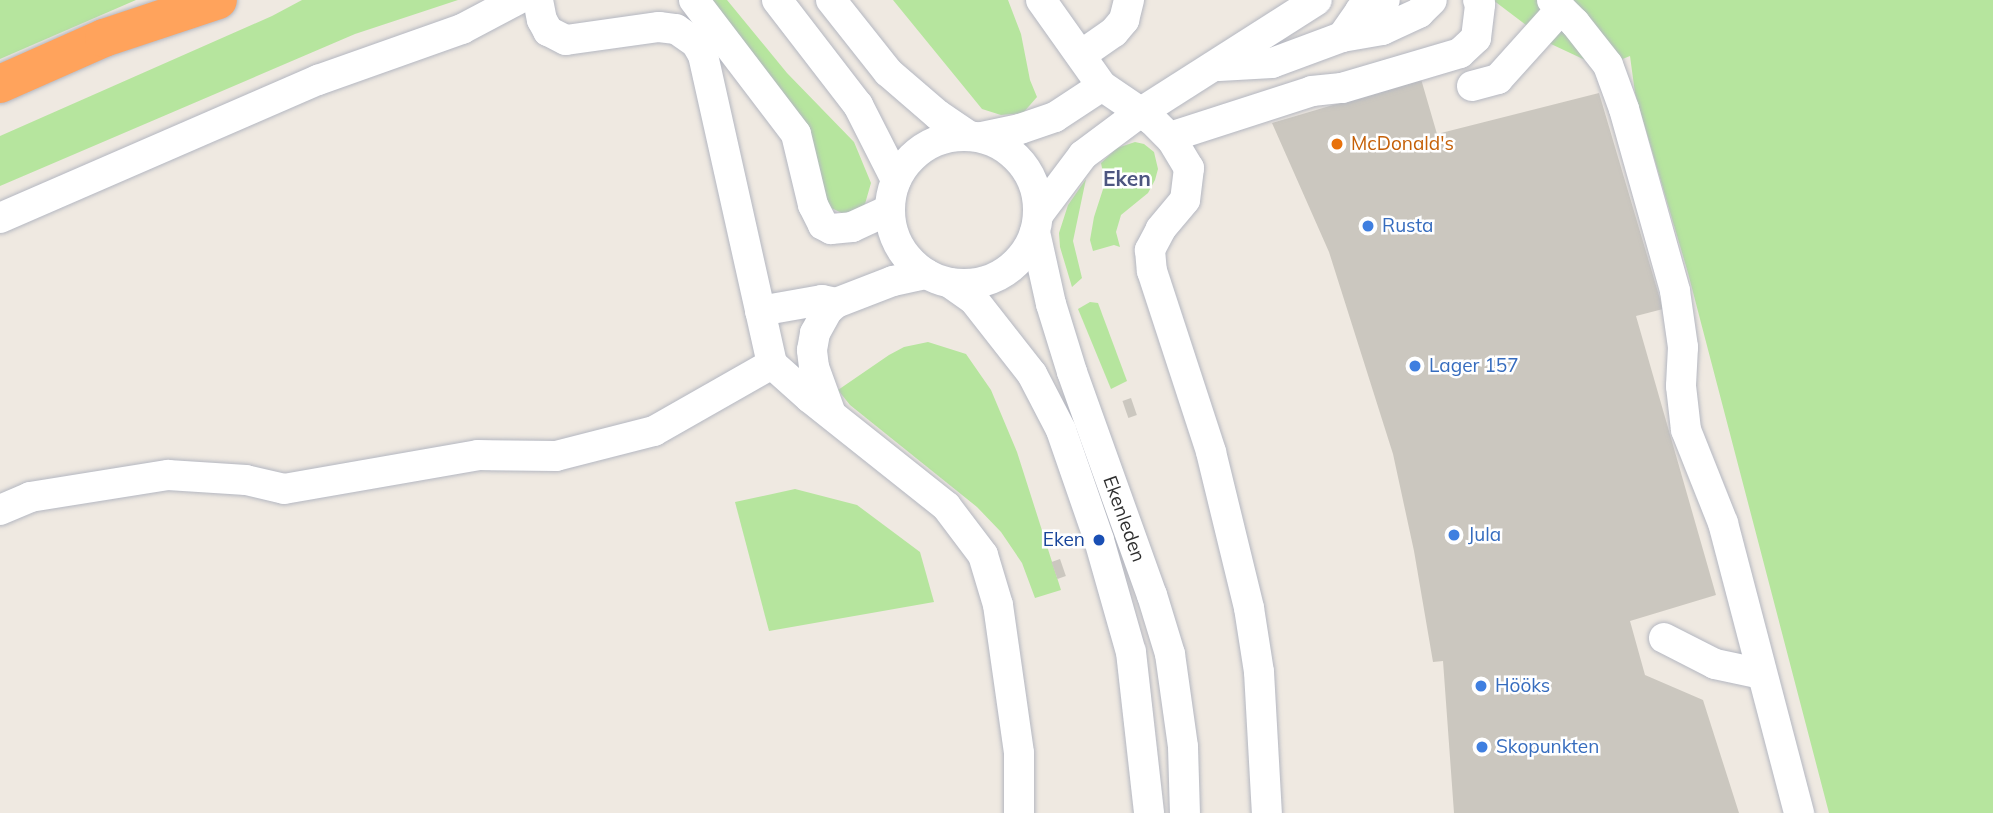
<!DOCTYPE html>
<html>
<head>
<meta charset="utf-8">
<style>
	body { margin:0 }
	#map { position:relative; width:1993px; height:813px; overflow:hidden; background:#efe9e1; font-family:Mulish,sans-serif }
	div>[style] { position:absolute }
	.green>* { inset:0; background:#b6e59e }
	.building>* { inset:0; background:#cbc7bf; transform-origin:0 0 }
	.roads { filter:drop-shadow(0 0 2px #b4b7c1) drop-shadow(0 0 2px #b4b7c1) }
	.minor>* { height:30px; margin:-15px; padding:0 15px; transform-origin:15px; border-radius:15px; background:#fff }
	.minor>.ring { margin:-15px; padding:0; box-sizing:content-box; background:none; border:30px solid #fff; border-radius:50% }
	.highway>* { height:38px; margin:-19px; padding:0 19px; transform-origin:19px; border-radius:19px; background:#ffa35c }
	.dots>* { width:19px; height:19px; translate:-50% -50%; box-sizing:border-box; border:4px solid #fff; border-radius:50% }
	span { translate:-50% -50%; white-space:nowrap; text-align:center; line-height:1.15; -webkit-text-stroke:5px #fff; paint-order:stroke }
	.food-label { font-size:19px; color:#c56008 }
	.left { translate:0 -50%; text-align:left }
	.shop-label { font-size:19px; color:#366cbe }
	.street-label { font-size:19px; color:#2e2e2e }
	.transit-label { font-size:19px; color:#164399 }
	.right { translate:-100% -50%; text-align:right }
	.neighbourhood-label { font-size:21px; color:#4d5680; font-weight:700 }
</style>
</head>
<body>
<div id="map">
	<div class="green">
		<i style="clip-path:polygon(0 0,136px 0,0 59px)"></i>
		<i style="clip-path:polygon(302px 0,458px 0,355px 34px,0 186px,0 136px,272px 16px)"></i>
		<i style="clip-path:polygon(704px 0,727px 0,787px 73px,854px 142px,871px 183px,865px 204px,855px 212px,842px 213px,831px 208px)"></i>
		<i style="clip-path:polygon(893px 0,1008px 0,1021px 34px,1030px 80px,1037px 97px,1023px 113px,1001px 115px,982px 109px)"></i>
		<i style="clip-path:polygon(1493px 0,1993px 0,1993px 813px,1829px 813px,1688px 273px,1635px 93px,1630px 56px,1608px 65px,1583px 59px,1551px 44px)"></i>
		<i style="clip-path:polygon(1135px 142px,1144px 144px,1154px 152px,1158px 169px,1155px 180px,1148px 193px,1121px 215px,1116px 232px,1120px 247px,1114px 245px,1093px 251px,1090px 240px,1094px 217px,1105px 183px,1101px 163px,1117px 148px)"></i>
		<i style="clip-path:polygon(1086px 179px,1073px 241px,1082px 278px,1072px 287px,1060px 247px,1059px 233px,1068px 205px)"></i>
		<i style="clip-path:polygon(1090px 302px,1098px 303px,1127px 381px,1111px 389px,1078px 309px)"></i>
		<i style="clip-path:polygon(928px 342px,966px 354px,991px 390px,1017px 452px,1061px 590px,1035px 598px,1022px 563px,1001px 532px,977px 507px,850px 405px,838px 390px,889px 355px,904px 347px)"></i>
		<i style="clip-path:polygon(795px 489px,857px 505px,920px 552px,934px 602px,769px 631px,735px 502px)"></i>
	</div>
	<div class="building">
		<i style="clip-path:polygon(1421px 79px,1437px 134px,1599px 93px,1663px 309px,1636px 316px,1716px 595px,1630px 621px,1645px 675px,1703px 700px,1739px 813px,1454px 813px,1443px 661px,1433px 662px,1414px 551px,1393px 454px,1329px 252px,1272px 123px)"></i>
		<i style="left:1131px;top:398px;width:18px;height:9px;rotate:71deg"></i>
		<i style="left:1060px;top:559px;width:18px;height:9px;rotate:71deg"></i>
	</div>
	<div class="roads">
		<div class="minor">
			<i style="left:538px;top:0;width:20px;rotate:79deg"></i>
			<i style="left:542px;top:20px;width:13px;rotate:61deg"></i>
			<i style="left:548px;top:31px;width:20px;rotate:27deg"></i>
			<i style="left:566px;top:40px;width:94px;rotate:-8deg"></i>
			<i style="left:659px;top:27px;width:17px;rotate:7deg"></i>
			<i style="left:676px;top:29px;width:24px;rotate:35deg"></i>
			<i style="left:696px;top:43px;width:14px;rotate:60deg"></i>
			<i style="left:703px;top:55px;width:317px;rotate:77.4deg"></i>
			<i style="left:772px;top:364px;width:51px;rotate:41.8deg"></i>
			<i style="left:810px;top:398px;width:174px;rotate:38.5deg"></i>
			<i style="left:946px;top:506px;width:61px;rotate:52.9deg"></i>
			<i style="left:983px;top:555px;width:52px;rotate:73.3deg"></i>
			<i style="left:998px;top:605px;width:149px;rotate:81.9deg"></i>
			<i style="left:1019px;top:753px;width:60px;rotate:90deg"></i>
			<i style="left:694px;top:0;width:168px;rotate:52.7deg"></i>
			<i style="left:796px;top:134px;width:73px;rotate:76.5deg"></i>
			<i style="left:813px;top:205px;width:22px;rotate:63deg"></i>
			<i style="left:823px;top:225px;width:9px;rotate:27deg"></i>
			<i style="left:831px;top:229px;width:21px;rotate:-5deg"></i>
			<i style="left:852px;top:227px;width:41px;rotate:-24.7deg"></i>
			<i style="left:777px;top:0;width:133px;rotate:52.4deg"></i>
			<i style="left:858px;top:105px;width:84px;rotate:63.1deg"></i>
			<i style="left:831px;top:0;width:92px;rotate:51.6deg"></i>
			<i style="left:888px;top:72px;width:66px;rotate:40.7deg"></i>
			<i style="left:938px;top:115px;width:36px;rotate:34deg"></i>
			<i style="left:1041px;top:0;width:105px;rotate:54.7deg"></i>
			<i style="left:1102px;top:86px;width:60px;rotate:34.2deg"></i>
			<i style="left:1152px;top:120px;width:28px;rotate:45deg"></i>
			<i style="left:1172px;top:140px;width:33px;rotate:59deg"></i>
			<i style="left:1189px;top:168px;width:32px;rotate:97deg"></i>
			<i style="left:1185px;top:200px;width:38px;rotate:130deg"></i>
			<i style="left:1161px;top:229px;width:24px;rotate:118deg"></i>
			<i style="left:1150px;top:250px;width:21px;rotate:85deg"></i>
			<i style="left:1152px;top:271px;width:190px;rotate:71.9deg"></i>
			<i style="left:1211px;top:452px;width:161px;rotate:76.3deg"></i>
			<i style="left:1249px;top:608px;width:65px;rotate:81.1deg"></i>
			<i style="left:1259px;top:672px;width:141px;rotate:86.8deg"></i>
			<i style="left:1552px;top:0;width:33px;rotate:45deg"></i>
			<i style="left:1575px;top:23px;width:53px;rotate:51.8deg"></i>
			<i style="left:1608px;top:65px;width:47px;rotate:70deg"></i>
			<i style="left:1624px;top:109px;width:189px;rotate:74.3deg"></i>
			<i style="left:1675px;top:291px;width:57px;rotate:81.9deg"></i>
			<i style="left:1683px;top:347px;width:39px;rotate:93deg"></i>
			<i style="left:1681px;top:386px;width:44px;rotate:83.5deg"></i>
			<i style="left:1686px;top:430px;width:100px;rotate:68.3deg"></i>
			<i style="left:1723px;top:523px;width:300px;rotate:75.3deg"></i>
			<i style="left:1342px;top:37px;width:41px;rotate:-9.9deg"></i>
			<i style="left:1382px;top:30px;width:41px;rotate:-24.7deg"></i>
			<i style="left:1419px;top:13px;width:18px;rotate:-45deg"></i>
			<i style="left:1081px;top:55px;width:40px;rotate:-34.9deg"></i>
			<i style="left:1114px;top:32px;width:16px;rotate:-50deg"></i>
			<i style="left:1124px;top:20px;width:21px;rotate:-76deg"></i>
			<i style="left:1219px;top:66px;width:53px;rotate:-3.2deg"></i>
			<i style="left:1272px;top:63px;width:75px;rotate:-20.4deg"></i>
			<i style="left:1342px;top:37px;width:32px;rotate:-55deg"></i>
			<i style="left:1360px;top:11px;width:27px;rotate:-24deg"></i>
			<i style="left:1472px;top:86px;width:27px;rotate:-15deg"></i>
			<i style="left:1498px;top:79px;width:94px;rotate:-48deg"></i>
			<i class="ring" style="left:890px;top:136px;width:118px;height:118px"></i>
			<i style="left:982px;top:137px;width:39px;rotate:-12deg"></i>
			<i style="left:1020px;top:129px;width:37px;rotate:-19deg"></i>
			<i style="left:1055px;top:117px;width:56px;rotate:-33.4deg"></i>
			<i style="left:1170px;top:137px;width:149px;rotate:-17.9deg"></i>
			<i style="left:1312px;top:91px;width:30px;rotate:-6deg"></i>
			<i style="left:1342px;top:88px;width:123px;rotate:-16.5deg"></i>
			<i style="left:1460px;top:53px;width:22px;rotate:-43deg"></i>
			<i style="left:1476px;top:38px;width:34px;rotate:-83deg"></i>
			<i style="left:1480px;top:4px;width:4px;rotate:-117deg"></i>
			<i style="left:1038px;top:215px;width:75px;rotate:-53.1deg"></i>
			<i style="left:1083px;top:155px;width:69px;rotate:-36.7deg"></i>
			<i style="left:1138px;top:114px;width:212px;rotate:-32.5deg"></i>
			<i style="left:0;top:218px;width:347px;rotate:-23.5deg"></i>
			<i style="left:318px;top:80px;width:153px;rotate:-19.5deg"></i>
			<i style="left:462px;top:29px;width:62px;rotate:-27.8deg"></i>
			<i style="left:1035px;top:232px;width:74px;rotate:77.5deg"></i>
			<i style="left:1051px;top:304px;width:71px;rotate:72.8deg"></i>
			<i style="left:1072px;top:372px;width:237px;rotate:70.3deg"></i>
			<i style="left:1152px;top:595px;width:62px;rotate:73deg"></i>
			<i style="left:1170px;top:654px;width:94px;rotate:82deg"></i>
			<i style="left:1183px;top:747px;width:66px;rotate:88.3deg"></i>
			<i style="left:950px;top:283px;width:29px;rotate:35deg"></i>
			<i style="left:974px;top:300px;width:94px;rotate:51.9deg"></i>
			<i style="left:1032px;top:374px;width:63px;rotate:62.6deg"></i>
			<i style="left:1061px;top:430px;width:116px;rotate:70.9deg"></i>
			<i style="left:1099px;top:540px;width:116px;rotate:74.1deg"></i>
			<i style="left:1131px;top:652px;width:162px;rotate:83.6deg"></i>
			<i style="left:760px;top:311px;width:63px;rotate:-10.1deg"></i>
			<i style="left:822px;top:300px;width:14px;rotate:12deg"></i>
			<i style="left:831px;top:414px;width:50px;rotate:-109.9deg"></i>
			<i style="left:814px;top:367px;width:17px;rotate:-97deg"></i>
			<i style="left:812px;top:350px;width:17px;rotate:-80deg"></i>
			<i style="left:815px;top:333px;width:26px;rotate:-61deg"></i>
			<i style="left:828px;top:310px;width:11px;rotate:-41deg"></i>
			<i style="left:836px;top:303px;width:61px;rotate:-21.1deg"></i>
			<i style="left:893px;top:281px;width:34px;rotate:-12deg"></i>
			<i style="left:0;top:510px;width:33px;rotate:-23deg"></i>
			<i style="left:30px;top:497px;width:140px;rotate:-9.1deg"></i>
			<i style="left:168px;top:475px;width:78px;rotate:3.7deg"></i>
			<i style="left:246px;top:480px;width:39px;rotate:13deg"></i>
			<i style="left:284px;top:489px;width:197px;rotate:-9.9deg"></i>
			<i style="left:478px;top:455px;width:78px;rotate:0.7deg"></i>
			<i style="left:556px;top:456px;width:101px;rotate:-14.3deg"></i>
			<i style="left:654px;top:431px;width:136px;rotate:-29.6deg"></i>
			<i style="left:1664px;top:638px;width:57px;rotate:27deg"></i>
			<i style="left:1715px;top:664px;width:48px;rotate:12deg"></i>
		</div>
		<div class="highway">
			<i style="left:0;top:84px;width:114px;rotate:-23.9deg"></i>
			<i style="left:104px;top:38px;width:120px;rotate:-18.4deg"></i>
		</div>
	</div>
	<div class="dots">
		<i style="left:1337px;top:144px;background:#e8710a"></i>
		<i style="left:1368px;top:226px;background:#3f7fe0"></i>
		<i style="left:1415px;top:366px;background:#3f7fe0"></i>
		<i style="left:1454px;top:535px;background:#3f7fe0"></i>
		<i style="left:1099px;top:540px;background:#1a4fb4"></i>
		<i style="left:1481px;top:686px;background:#3f7fe0"></i>
		<i style="left:1482px;top:747px;background:#3f7fe0"></i>
	</div>
	<div class="food-label">
		<span class="left" style="left:1351px;top:144px">McDonald's</span>
	</div>
	<div class="shop-label">
		<span class="left" style="left:1382px;top:226px">Rusta</span>
		<span class="left" style="left:1429px;top:366px">Lager 157</span>
		<span class="left" style="left:1468px;top:535px">Jula</span>
		<span class="left" style="left:1495px;top:686px">Hööks</span>
		<span class="left" style="left:1496px;top:747px">Skopunkten</span>
	</div>
	<div class="street-label">
		<span style="left:1124px;top:519px;rotate:70deg">Ekenleden</span>
	</div>
	<div class="transit-label">
		<span class="right" style="left:1085px;top:540px">Eken</span>
	</div>
	<div class="neighbourhood-label">
		<span style="left:1127px;top:178px">Eken</span>
	</div>
</div>
</body>
</html>
